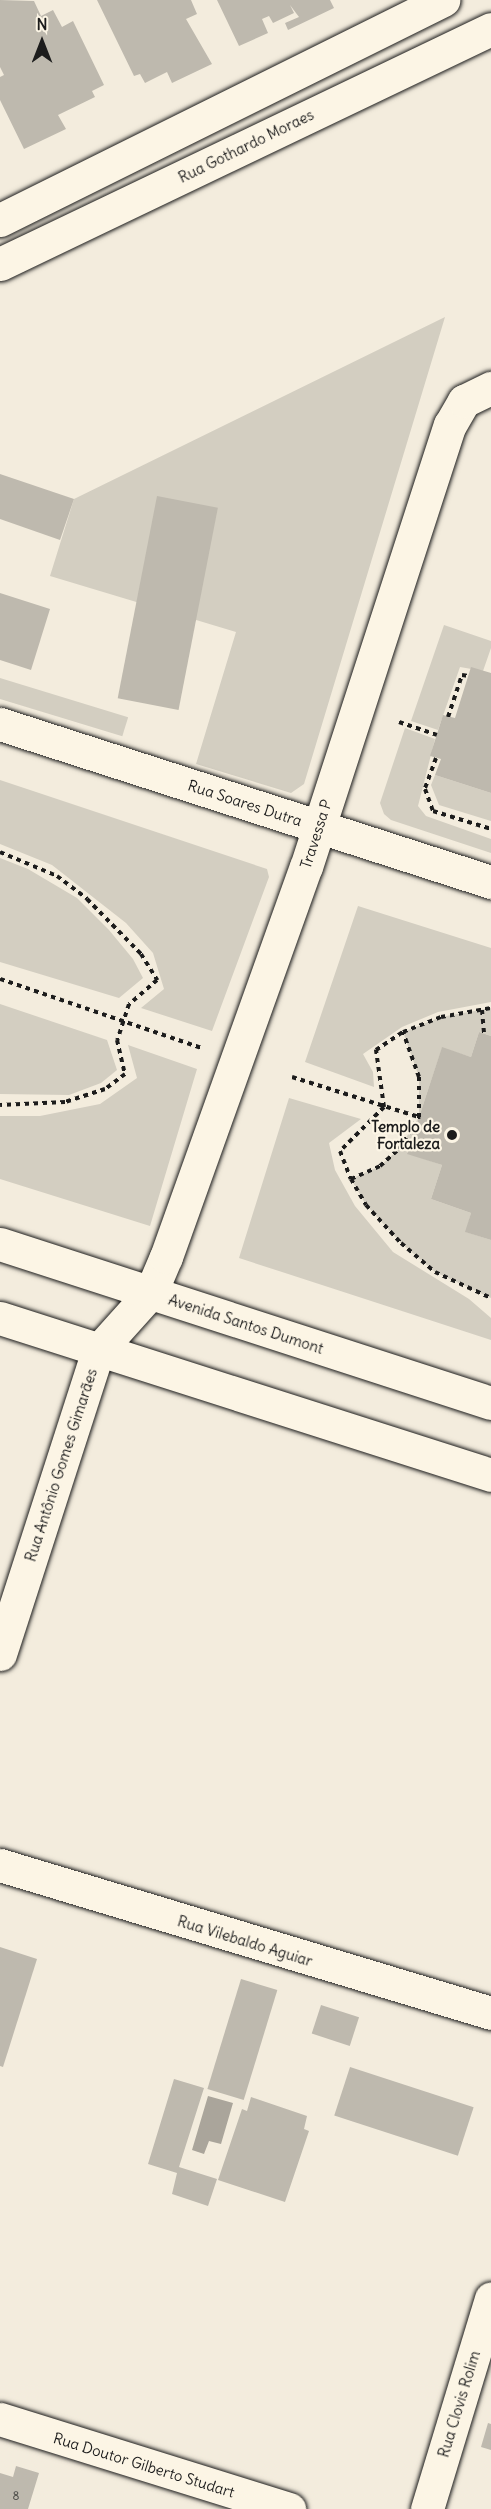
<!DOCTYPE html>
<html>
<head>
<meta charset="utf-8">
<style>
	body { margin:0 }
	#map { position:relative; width:491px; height:2509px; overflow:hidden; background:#f3ecdd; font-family:Delius,sans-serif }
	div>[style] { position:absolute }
	.green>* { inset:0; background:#d3cec1; transform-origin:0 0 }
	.water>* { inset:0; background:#aaa59b }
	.building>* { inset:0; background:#beb9ae; transform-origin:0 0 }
	.path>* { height:4px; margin-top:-2px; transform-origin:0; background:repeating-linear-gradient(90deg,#1c1c1c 0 4.5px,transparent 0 9px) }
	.roads { filter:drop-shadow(0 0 2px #1c1c1c) drop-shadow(0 0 2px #1c1c1c) }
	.minor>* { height:33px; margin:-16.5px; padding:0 16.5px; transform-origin:16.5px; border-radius:16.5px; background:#fcf5e5 }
	.major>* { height:33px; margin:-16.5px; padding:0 16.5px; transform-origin:16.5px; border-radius:16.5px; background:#fcf5e5 }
	.dots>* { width:16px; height:16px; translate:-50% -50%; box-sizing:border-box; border:3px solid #fcf5e5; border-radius:50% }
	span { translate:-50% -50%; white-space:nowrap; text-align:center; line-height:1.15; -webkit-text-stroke:4.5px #fcf5e5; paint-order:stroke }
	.number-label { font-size:12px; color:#444340 }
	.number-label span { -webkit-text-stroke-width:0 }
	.street-label { font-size:15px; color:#1c1c1c }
	.poi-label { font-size:15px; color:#1c1c1c; font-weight:700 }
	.right { translate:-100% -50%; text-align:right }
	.north { position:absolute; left:12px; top:12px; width:60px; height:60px; -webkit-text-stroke:4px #fcf5e5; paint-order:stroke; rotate:0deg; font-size:16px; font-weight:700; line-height:24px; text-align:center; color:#1c1c1c }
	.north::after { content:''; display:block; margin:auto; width:21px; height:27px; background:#1c1c1c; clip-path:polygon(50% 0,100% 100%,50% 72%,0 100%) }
</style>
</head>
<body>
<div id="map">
	<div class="green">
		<i style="clip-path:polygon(445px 317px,304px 784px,291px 793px,196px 764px,236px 632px,50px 576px,74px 499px)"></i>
		<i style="clip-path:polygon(444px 625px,491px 641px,491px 648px,483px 671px,460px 667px,438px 730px,411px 721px)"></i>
		<i style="left:0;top:678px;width:134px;height:20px;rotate:17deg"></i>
		<i style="clip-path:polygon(405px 728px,435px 739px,418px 806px,426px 816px,491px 839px,491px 853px,391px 820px,384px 814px,380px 803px)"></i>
		<i style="clip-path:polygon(435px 775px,491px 793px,491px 821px,439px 805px,431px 785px)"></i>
		<i style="clip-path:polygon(0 780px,267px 869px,269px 877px,212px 1031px,141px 1008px,164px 989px,153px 953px,126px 923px,52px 865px,0 844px)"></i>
		<i style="clip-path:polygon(0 858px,28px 869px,77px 898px,109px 930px,133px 959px,143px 978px,119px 998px,0 962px)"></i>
		<i style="clip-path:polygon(358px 906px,491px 948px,491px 1002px,438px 1012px,402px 1027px,363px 1054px,373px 1072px,374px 1087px,305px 1062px)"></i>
		<i style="clip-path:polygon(0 1004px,107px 1040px,117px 1070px,101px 1083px,69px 1095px,0 1094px)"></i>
		<i style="clip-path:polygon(491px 1008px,491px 1036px,479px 1032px,471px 1057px,442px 1048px,407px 1153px,442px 1165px,431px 1199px,471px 1213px,466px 1232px,491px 1240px,491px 1298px,435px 1272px,401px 1243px,366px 1205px,351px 1179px,380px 1166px,399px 1149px,419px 1117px,419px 1077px,403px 1032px,441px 1017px)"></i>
		<i style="clip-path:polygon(128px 1045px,197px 1069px,150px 1226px,0 1179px,0 1116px,40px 1116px,100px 1104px,137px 1078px)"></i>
		<i style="clip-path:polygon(289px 1098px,361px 1119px,329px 1143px,335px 1170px,355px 1206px,393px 1252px,469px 1299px,491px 1318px,491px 1340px,239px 1258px)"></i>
	</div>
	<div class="water">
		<i style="clip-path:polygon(208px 2096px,233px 2103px,221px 2144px,209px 2141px,204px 2154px,192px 2150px)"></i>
	</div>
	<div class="building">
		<i style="clip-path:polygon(0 0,34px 1px,41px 16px,53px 10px,62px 27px,73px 21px,104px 85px,92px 91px,95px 97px,58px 115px,66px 129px,24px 149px,0 100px,0 77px,4px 75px,0 67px)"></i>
		<i style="clip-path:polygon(97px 0,191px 0,197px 14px,186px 19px,212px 64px,172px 83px,167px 72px,145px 83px,140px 74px,134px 76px)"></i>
		<i style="clip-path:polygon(217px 0,330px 0,334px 8px,288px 30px,285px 23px,299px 17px,290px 5px,294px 13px,273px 23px,269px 16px,262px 19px,268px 33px,239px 46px)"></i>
		<i style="clip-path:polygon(0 474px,74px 499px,60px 540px,0 519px)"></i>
		<i style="left:157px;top:496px;width:62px;height:206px;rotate:11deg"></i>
		<i style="clip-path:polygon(0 593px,50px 609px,31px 670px,0 660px)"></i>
		<i style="clip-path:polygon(471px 667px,491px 673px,491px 793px,435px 775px,441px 759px,430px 756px,443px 715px,455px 718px)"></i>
		<i style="clip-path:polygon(479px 1032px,491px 1036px,491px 1240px,465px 1232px,471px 1213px,431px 1199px,442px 1165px,407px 1154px,442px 1047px,471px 1057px)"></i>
		<i style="clip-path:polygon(0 1947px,37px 1959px,3px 2067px,0 2066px)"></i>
		<i style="left:241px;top:1979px;width:38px;height:115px;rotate:17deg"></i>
		<i style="left:321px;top:2005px;width:40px;height:30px;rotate:18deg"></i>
		<i style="left:350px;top:2067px;width:130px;height:51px;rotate:18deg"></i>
		<i style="clip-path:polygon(174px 2079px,204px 2088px,179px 2167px,217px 2179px,208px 2206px,172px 2194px,177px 2173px,148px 2164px)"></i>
		<i style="clip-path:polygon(251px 2097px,307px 2116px,304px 2129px,309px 2131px,285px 2202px,218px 2180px,242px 2109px,247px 2111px)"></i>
		<i style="clip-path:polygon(488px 2423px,491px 2424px,491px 2450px,481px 2447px)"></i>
		<i style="clip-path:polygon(16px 2466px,39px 2473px,28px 2509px,0 2509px,0 2473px,13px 2477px)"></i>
	</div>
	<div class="path">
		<i style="left:448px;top:717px;width:44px;rotate:-71.6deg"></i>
		<i style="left:462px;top:675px;width:7px;rotate:8deg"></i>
		<i style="left:399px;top:722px;width:40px;rotate:18.9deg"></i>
		<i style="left:436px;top:758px;width:33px;rotate:110deg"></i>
		<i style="left:425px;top:789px;width:23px;rotate:70deg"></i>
		<i style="left:433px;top:811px;width:61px;rotate:17.2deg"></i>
		<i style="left:0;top:852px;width:62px;rotate:22.8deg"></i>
		<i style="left:57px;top:876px;width:38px;rotate:37deg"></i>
		<i style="left:87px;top:899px;width:77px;rotate:45.5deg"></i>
		<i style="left:141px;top:954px;width:31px;rotate:58deg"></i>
		<i style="left:157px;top:980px;width:37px;rotate:139deg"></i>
		<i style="left:129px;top:1004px;width:38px;rotate:108deg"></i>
		<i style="left:117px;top:1040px;width:35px;rotate:77deg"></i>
		<i style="left:125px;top:1074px;width:25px;rotate:143deg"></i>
		<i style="left:105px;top:1089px;width:42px;rotate:162deg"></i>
		<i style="left:65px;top:1102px;width:65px;rotate:177.4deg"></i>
		<i style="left:0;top:979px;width:213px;rotate:18.9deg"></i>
		<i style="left:482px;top:1010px;width:24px;rotate:85deg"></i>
		<i style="left:292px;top:1077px;width:133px;rotate:17.5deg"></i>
		<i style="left:384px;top:1107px;width:62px;rotate:135deg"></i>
		<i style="left:340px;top:1151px;width:30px;rotate:69deg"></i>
		<i style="left:351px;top:1179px;width:30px;rotate:60deg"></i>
		<i style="left:366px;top:1205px;width:52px;rotate:47.4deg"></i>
		<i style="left:401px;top:1243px;width:45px;rotate:40.5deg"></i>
		<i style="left:435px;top:1272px;width:62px;rotate:24.9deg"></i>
		<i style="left:384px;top:1107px;width:58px;rotate:-98deg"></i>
		<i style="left:376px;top:1050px;width:32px;rotate:-34deg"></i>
		<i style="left:403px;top:1032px;width:41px;rotate:-21.5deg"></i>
		<i style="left:441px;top:1017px;width:51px;rotate:-10.2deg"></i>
		<i style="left:351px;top:1179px;width:32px;rotate:-24deg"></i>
		<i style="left:380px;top:1166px;width:25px;rotate:-42deg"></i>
		<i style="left:399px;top:1149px;width:38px;rotate:-58deg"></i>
		<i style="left:419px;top:1117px;width:40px;rotate:-90deg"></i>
		<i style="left:419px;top:1077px;width:48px;rotate:-109.6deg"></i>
	</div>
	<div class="roads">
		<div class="minor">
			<i style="left:0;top:220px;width:495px;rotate:-26.4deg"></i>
			<i style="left:0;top:264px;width:544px;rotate:-25.58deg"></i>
			<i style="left:0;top:724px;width:516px;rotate:17.84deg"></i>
			<i style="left:0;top:1654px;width:318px;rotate:-72.1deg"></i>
			<i style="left:98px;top:1351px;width:79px;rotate:-48.1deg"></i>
			<i style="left:151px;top:1292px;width:38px;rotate:-67deg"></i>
			<i style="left:166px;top:1257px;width:414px;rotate:-70.3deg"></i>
			<i style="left:306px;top:867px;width:465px;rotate:-72deg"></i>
			<i style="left:450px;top:425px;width:28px;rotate:-60deg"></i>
			<i style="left:464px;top:401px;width:30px;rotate:-26deg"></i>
			<i style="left:0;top:1865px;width:513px;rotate:16.77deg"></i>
			<i style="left:0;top:2419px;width:303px;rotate:17.3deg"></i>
			<i style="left:427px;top:2509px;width:220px;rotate:-73.1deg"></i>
		</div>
		<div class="major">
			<i style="left:0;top:1244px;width:516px;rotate:17.94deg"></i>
			<i style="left:0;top:1318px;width:515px;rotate:17.73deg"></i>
		</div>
	</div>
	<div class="dots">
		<i style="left:452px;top:1135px;background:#1c1c1c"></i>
	</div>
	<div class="number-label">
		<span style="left:16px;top:2496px">8</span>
	</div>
	<div class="street-label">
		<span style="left:246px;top:146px;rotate:-26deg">Rua Gothardo Moraes</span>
		<span style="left:245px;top:803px;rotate:18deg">Rua Soares Dutra</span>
		<span style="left:316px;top:834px;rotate:-72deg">Travessa P</span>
		<span style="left:246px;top:1324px;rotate:18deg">Avenida Santos Dumont</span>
		<span style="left:61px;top:1465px;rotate:-72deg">Rua Antônio Gomes Gimarães</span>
		<span style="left:245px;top:1941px;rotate:17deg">Rua Vilebaldo Aguiar</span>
		<span style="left:459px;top:2404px;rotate:-73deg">Rua Clovis Rolim</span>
		<span style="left:144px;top:2465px;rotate:17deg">Rua Doutor Gilberto Studart</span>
	</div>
	<div class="poi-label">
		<span class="right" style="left:440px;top:1135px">Templo de<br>Fortaleza</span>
	</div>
	<div class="north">N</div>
</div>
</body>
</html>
